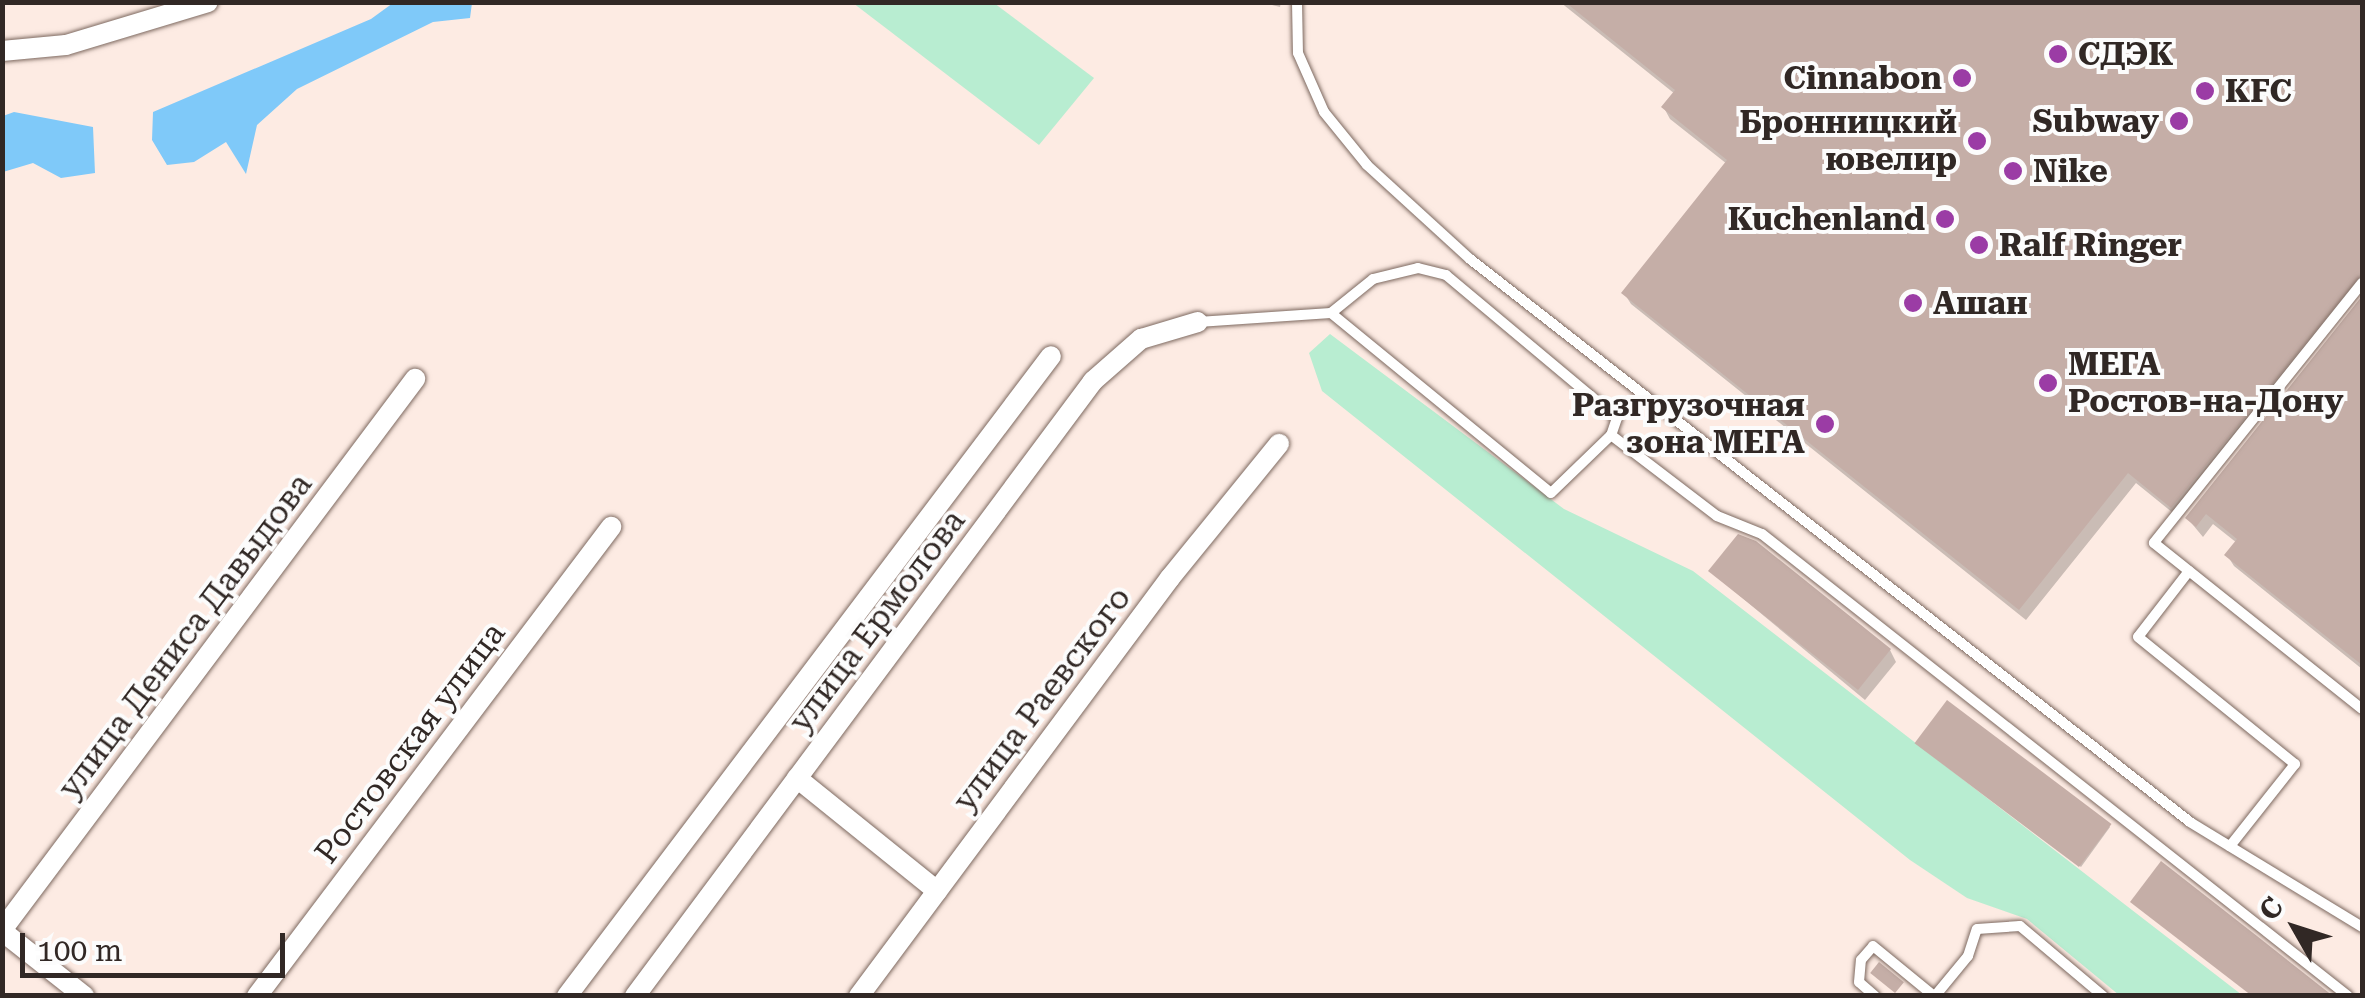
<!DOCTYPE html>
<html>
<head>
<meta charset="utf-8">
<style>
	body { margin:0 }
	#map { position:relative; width:2365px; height:998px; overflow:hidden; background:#fdebe3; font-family:"Roboto Serif",serif }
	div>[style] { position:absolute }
	.green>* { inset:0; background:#b8edd1 }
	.water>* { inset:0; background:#7fc9f9 }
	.shadow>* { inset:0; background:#0003 }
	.building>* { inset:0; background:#c5aea7; transform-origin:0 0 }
	.roads { filter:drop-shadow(0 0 2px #7d6960) drop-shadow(0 0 2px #7d6960) }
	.service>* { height:10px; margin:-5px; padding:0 5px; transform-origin:5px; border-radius:5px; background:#fff }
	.minor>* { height:20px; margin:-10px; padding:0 10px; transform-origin:10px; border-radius:10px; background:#fff }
	.dots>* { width:28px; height:28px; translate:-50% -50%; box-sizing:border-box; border:5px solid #fcfcfc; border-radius:50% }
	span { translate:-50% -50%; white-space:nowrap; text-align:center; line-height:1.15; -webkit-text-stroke:8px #fcfcfc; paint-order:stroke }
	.poi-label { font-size:32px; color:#312825; font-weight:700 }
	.left { translate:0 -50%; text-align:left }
	.right { translate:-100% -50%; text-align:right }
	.street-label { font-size:32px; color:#312825 }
	.frame { position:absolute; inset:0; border:5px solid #312825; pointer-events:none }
	.north { position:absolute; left:2245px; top:878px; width:100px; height:100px; -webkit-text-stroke:8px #fcfcfc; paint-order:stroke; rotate:309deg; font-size:28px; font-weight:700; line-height:40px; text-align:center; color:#312825 }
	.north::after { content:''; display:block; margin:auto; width:35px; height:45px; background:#312825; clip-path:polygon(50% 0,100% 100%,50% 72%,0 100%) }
	.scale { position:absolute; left:20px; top:933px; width:265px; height:45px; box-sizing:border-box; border:5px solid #312825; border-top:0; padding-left:12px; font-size:30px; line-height:35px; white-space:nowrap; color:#312825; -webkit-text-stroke:8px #fcfcfc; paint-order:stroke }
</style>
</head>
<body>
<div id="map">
	<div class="green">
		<i style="clip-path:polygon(853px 3px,994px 3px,1094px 78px,1039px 145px)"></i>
		<i style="clip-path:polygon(1330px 334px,1564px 509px,1693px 571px,2242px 995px,2119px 995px,2027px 919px,1967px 898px,1910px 860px,1322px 391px,1309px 353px)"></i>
	</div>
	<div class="water">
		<i style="clip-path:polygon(393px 3px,472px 3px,470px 18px,433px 22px,297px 89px,257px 125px,246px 174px,226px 142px,194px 162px,167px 165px,152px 140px,153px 112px,371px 19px)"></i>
		<i style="clip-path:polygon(14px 112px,93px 127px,95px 173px,61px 178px,33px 163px,3px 172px,3px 116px)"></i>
	</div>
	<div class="shadow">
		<i style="clip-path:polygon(1259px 2px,1281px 2px,1280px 7px)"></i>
		<i style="clip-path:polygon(1560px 2px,2362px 2px,2362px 288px,2178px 517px,2136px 483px,2026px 620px,1631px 304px,1624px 293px,1727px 164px,1670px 119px,1664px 108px,1675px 94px)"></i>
		<i style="clip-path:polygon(2362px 300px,2362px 669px,2234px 566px,2227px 555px,2237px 543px,2213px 524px,2203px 537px,2188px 519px)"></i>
		<i style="clip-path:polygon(1711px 572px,1890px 650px,1896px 662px,1865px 700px)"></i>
		<i style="clip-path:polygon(1919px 745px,2109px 826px,2110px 827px,2081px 867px)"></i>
	</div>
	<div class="building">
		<i style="clip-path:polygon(1565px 2px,2362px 2px,2362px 274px,2171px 508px,2128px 473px,2019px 610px,1621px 293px,1727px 160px,1661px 107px,1675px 90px)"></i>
		<i style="clip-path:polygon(2362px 296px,2362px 665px,2224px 555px,2237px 539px,2206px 514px,2196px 527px,2185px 518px)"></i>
		<i style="clip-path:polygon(1738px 534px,1756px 541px,1891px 649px,1858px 690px,1708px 571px)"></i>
		<i style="left:1947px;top:700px;width:206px;height:54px;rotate:37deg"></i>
		<i style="clip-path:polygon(2161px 861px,2257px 936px,2333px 996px,2252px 996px,2130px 902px)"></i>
		<i style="left:1879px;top:962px;width:32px;height:14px;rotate:39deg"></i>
	</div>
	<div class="roads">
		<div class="service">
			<i style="left:1297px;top:2px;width:51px;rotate:88.9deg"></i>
			<i style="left:1298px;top:53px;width:64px;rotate:66.2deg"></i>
			<i style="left:1324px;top:112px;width:68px;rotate:50.9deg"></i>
			<i style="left:1367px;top:165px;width:139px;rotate:42.4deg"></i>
			<i style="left:1470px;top:259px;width:914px;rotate:38.02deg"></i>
			<i style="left:2190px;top:822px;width:202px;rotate:31.4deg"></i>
			<i style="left:2362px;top:283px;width:333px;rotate:128.7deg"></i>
			<i style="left:2154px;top:543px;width:266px;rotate:38.6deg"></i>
			<i style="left:1331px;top:313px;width:284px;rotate:39.3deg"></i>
			<i style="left:1551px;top:493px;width:83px;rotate:-44deg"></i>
			<i style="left:1198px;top:322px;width:133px;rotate:-3.9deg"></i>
			<i style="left:1331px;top:313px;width:54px;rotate:-39deg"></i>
			<i style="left:1373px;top:279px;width:46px;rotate:-13.7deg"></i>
			<i style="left:1418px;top:268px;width:29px;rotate:14deg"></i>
			<i style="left:1446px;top:275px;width:223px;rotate:39.9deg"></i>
			<i style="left:1617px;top:418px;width:18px;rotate:109deg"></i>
			<i style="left:1611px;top:435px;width:133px;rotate:37.4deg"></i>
			<i style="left:1717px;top:516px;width:48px;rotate:21.8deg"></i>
			<i style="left:1762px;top:534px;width:746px;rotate:38.25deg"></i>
			<i style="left:2189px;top:571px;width:83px;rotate:127.7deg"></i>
			<i style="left:2138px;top:637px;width:202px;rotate:39deg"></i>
			<i style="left:2295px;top:764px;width:105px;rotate:128.4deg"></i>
			<i style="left:1875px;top:996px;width:21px;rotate:-139deg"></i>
			<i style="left:1859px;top:982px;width:22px;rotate:-85deg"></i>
			<i style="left:1861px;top:960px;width:18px;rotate:-49deg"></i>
			<i style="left:1873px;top:946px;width:79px;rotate:39.3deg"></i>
			<i style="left:1935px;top:996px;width:52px;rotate:-50.5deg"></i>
			<i style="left:1968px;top:956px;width:28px;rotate:-72deg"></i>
			<i style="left:1977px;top:929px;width:43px;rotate:-4deg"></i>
			<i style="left:2020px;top:926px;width:109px;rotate:40.1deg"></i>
		</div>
		<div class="minor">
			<i style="left:2px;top:51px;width:64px;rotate:-5.4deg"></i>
			<i style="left:66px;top:45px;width:148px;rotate:-16.8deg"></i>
			<i style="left:797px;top:778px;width:180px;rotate:38.9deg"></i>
			<i style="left:2px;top:930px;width:689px;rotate:-53.15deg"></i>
			<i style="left:2px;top:931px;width:105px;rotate:38.4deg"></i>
			<i style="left:257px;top:996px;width:588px;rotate:-52.95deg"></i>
			<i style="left:567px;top:996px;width:802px;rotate:-52.9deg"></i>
			<i style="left:635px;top:996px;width:767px;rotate:-53.32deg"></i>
			<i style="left:1093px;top:381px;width:64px;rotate:-41.2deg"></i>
			<i style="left:1141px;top:339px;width:59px;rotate:-16.6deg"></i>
			<i style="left:859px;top:996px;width:521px;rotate:-53.35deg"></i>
			<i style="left:1170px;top:578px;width:173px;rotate:-50.9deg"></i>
		</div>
	</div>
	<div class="dots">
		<i style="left:2058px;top:54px;background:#9b3ca5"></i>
		<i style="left:1962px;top:78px;background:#9b3ca5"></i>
		<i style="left:2205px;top:91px;background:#9b3ca5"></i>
		<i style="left:2179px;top:121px;background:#9b3ca5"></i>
		<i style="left:1977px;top:141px;background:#9b3ca5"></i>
		<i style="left:2013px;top:171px;background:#9b3ca5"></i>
		<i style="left:1945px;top:219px;background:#9b3ca5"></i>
		<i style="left:1979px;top:245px;background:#9b3ca5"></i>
		<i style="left:1913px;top:303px;background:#9b3ca5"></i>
		<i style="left:2048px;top:383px;background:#9b3ca5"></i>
		<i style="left:1825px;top:424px;background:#9b3ca5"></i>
	</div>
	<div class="poi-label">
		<span class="left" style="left:2078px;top:54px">СДЭК</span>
		<span class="right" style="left:1942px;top:78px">Cinnabon</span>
		<span class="left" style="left:2225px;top:91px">KFC</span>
		<span class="right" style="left:2159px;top:121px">Subway</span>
		<span class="right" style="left:1957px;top:141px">Бронницкий<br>ювелир</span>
		<span class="left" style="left:2033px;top:171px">Nike</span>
		<span class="right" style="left:1925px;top:219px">Kuchenland</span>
		<span class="left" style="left:1999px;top:245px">Ralf Ringer</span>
		<span class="left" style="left:1933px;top:303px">Ашан</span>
		<span class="left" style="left:2068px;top:383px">МЕГА<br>Ростов-на-Дону</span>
		<span class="right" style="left:1805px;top:424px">Разгрузочная<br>зона МЕГА</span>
	</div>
	<div class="street-label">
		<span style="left:877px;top:621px;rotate:-53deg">улица Ермолова</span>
		<span style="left:185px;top:636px;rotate:-53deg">улица Дениса Давыдова</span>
		<span style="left:1042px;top:699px;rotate:-53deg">улица Раевского</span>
		<span style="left:410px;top:743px;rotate:-53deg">Ростовская улица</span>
	</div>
	<div class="frame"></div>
	<div class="north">С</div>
	<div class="scale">100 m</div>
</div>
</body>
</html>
